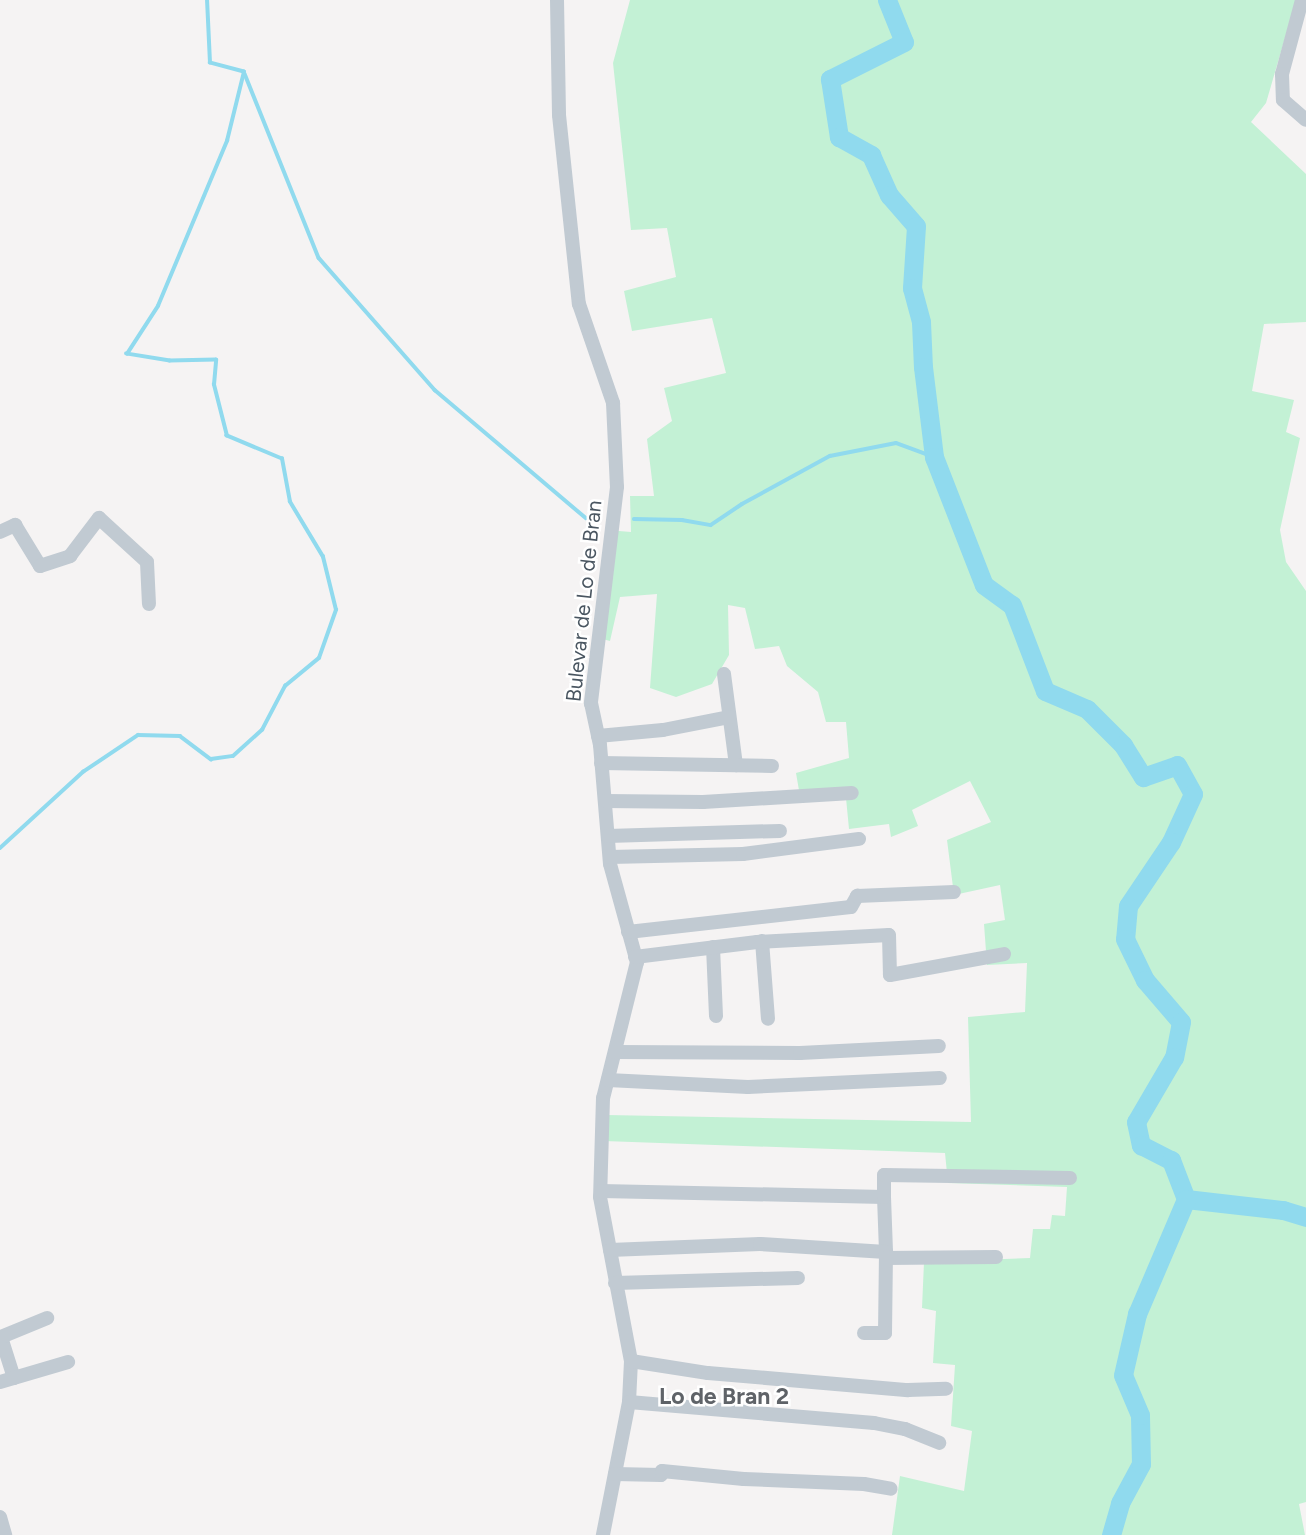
<!DOCTYPE html>
<html>
<head>
<meta charset="utf-8">
<style>
	body { margin:0 }
	#map { position:relative; width:1306px; height:1535px; overflow:hidden; background:#f5f3f3; font-family:Figtree,sans-serif }
	div>[style] { position:absolute }
	.green>* { inset:0; background:#c3f1d5 }
	.stream>* { height:3.5px; margin:-1.75px; padding:0 1.75px; transform-origin:1.75px; border-radius:1.75px; background:#90daee }
	.river>* { height:19px; margin:-9.5px; padding:0 9.5px; transform-origin:9.5px; border-radius:9.5px; background:#90daee }
	.minor>* { height:14px; margin:-7px; padding:0 7px; transform-origin:7px; border-radius:7px; background:#c1cad2 }
	span { translate:-50% -50%; white-space:nowrap; text-align:center; line-height:1.15; -webkit-text-stroke:5px #fff; paint-order:stroke }
	.street-label { font-size:21px; color:#4a5661 }
	.neighbourhood-label { font-size:23px; color:#5f6368; font-weight:700 }
</style>
</head>
<body>
<div id="map">
	<div class="green">
		<i style="clip-path:polygon(630px 0,1296px 0,1266px 103px,1251px 122px,1306px 174px,1306px 322px,1264px 324px,1252px 391px,1294px 400px,1286px 432px,1300px 438px,1280px 530px,1286px 562px,1306px 591px,1306px 1502px,1299px 1504px,1305px 1535px,892px 1535px,900px 1476px,964px 1491px,972px 1431px,951px 1426px,955px 1365px,933px 1363px,936px 1311px,922px 1308px,924px 1262px,1030px 1258px,1033px 1229px,1050px 1229px,1052px 1215px,1065px 1216px,1067px 1187px,948px 1183px,945px 1153px,604px 1141px,607px 1115px,971px 1122px,968px 1017px,1025px 1012px,1027px 963px,987px 965px,984px 924px,1005px 920px,1000px 885px,954px 895px,947px 840px,991px 822px,970px 781px,912px 810px,918px 826px,891px 837px,889px 824px,849px 829px,846px 798px,801px 802px,796px 773px,849px 758px,846px 722px,826px 722px,818px 692px,787px 666px,779px 646px,755px 649px,745px 608px,728px 605px,729px 655px,712px 684px,676px 697px,650px 688px,657px 594px,620px 597px,610px 641px,595px 637px,607px 530px,631px 532px,630px 496px,654px 496px,647px 439px,672px 421px,664px 388px,726px 373px,712px 318px,632px 331px,624px 291px,676px 277px,667px 228px,631px 230px,613px 63px)"></i>
	</div>
	<div class="stream">
		<i style="left:245px;top:74px;width:198px;rotate:68.1deg"></i>
		<i style="left:319px;top:258px;width:176px;rotate:48.7deg"></i>
		<i style="left:435px;top:390px;width:198px;rotate:40.3deg"></i>
		<i style="left:634px;top:519px;width:48px;rotate:1.2deg"></i>
		<i style="left:682px;top:520px;width:29px;rotate:10deg"></i>
		<i style="left:711px;top:525px;width:37px;rotate:-34deg"></i>
		<i style="left:742px;top:504px;width:100px;rotate:-28.6deg"></i>
		<i style="left:830px;top:456px;width:67px;rotate:-11.1deg"></i>
		<i style="left:896px;top:443px;width:40px;rotate:20.2deg"></i>
		<i style="left:0;top:848px;width:113px;rotate:-42.5deg"></i>
		<i style="left:83px;top:772px;width:66px;rotate:-33.9deg"></i>
		<i style="left:138px;top:735px;width:42px;rotate:1.4deg"></i>
		<i style="left:180px;top:736px;width:39px;rotate:37deg"></i>
		<i style="left:211px;top:759px;width:22px;rotate:-8deg"></i>
		<i style="left:233px;top:756px;width:39px;rotate:-42deg"></i>
		<i style="left:262px;top:730px;width:50px;rotate:-62.4deg"></i>
		<i style="left:285px;top:686px;width:44px;rotate:-39.5deg"></i>
		<i style="left:319px;top:658px;width:51px;rotate:-70.5deg"></i>
		<i style="left:336px;top:610px;width:55px;rotate:-103.8deg"></i>
		<i style="left:323px;top:557px;width:64px;rotate:-121deg"></i>
		<i style="left:290px;top:502px;width:44px;rotate:-100.5deg"></i>
		<i style="left:282px;top:459px;width:60px;rotate:-157.3deg"></i>
		<i style="left:227px;top:436px;width:53px;rotate:-104.3deg"></i>
		<i style="left:214px;top:385px;width:25px;rotate:-85deg"></i>
		<i style="left:216px;top:360px;width:46px;rotate:178.8deg"></i>
		<i style="left:170px;top:361px;width:44px;rotate:-170.8deg"></i>
		<i style="left:127px;top:354px;width:57px;rotate:-57.1deg"></i>
		<i style="left:158px;top:306px;width:179px;rotate:-67.3deg"></i>
		<i style="left:227px;top:141px;width:71px;rotate:-76.2deg"></i>
		<i style="left:244px;top:72px;width:35px;rotate:-165deg"></i>
		<i style="left:210px;top:63px;width:63px;rotate:-92.7deg"></i>
	</div>
	<div class="river">
		<i style="left:887px;top:0;width:45px;rotate:68deg"></i>
		<i style="left:904px;top:42px;width:83px;rotate:153.4deg"></i>
		<i style="left:830px;top:79px;width:59px;rotate:81.2deg"></i>
		<i style="left:839px;top:137px;width:37px;rotate:29deg"></i>
		<i style="left:871px;top:155px;width:44px;rotate:65.8deg"></i>
		<i style="left:889px;top:195px;width:41px;rotate:48.9deg"></i>
		<i style="left:916px;top:226px;width:62px;rotate:93.7deg"></i>
		<i style="left:912px;top:288px;width:35px;rotate:75deg"></i>
		<i style="left:921px;top:322px;width:45px;rotate:87.5deg"></i>
		<i style="left:923px;top:367px;width:91px;rotate:83deg"></i>
		<i style="left:934px;top:457px;width:137px;rotate:68.7deg"></i>
		<i style="left:984px;top:585px;width:34px;rotate:36deg"></i>
		<i style="left:1012px;top:605px;width:92px;rotate:69deg"></i>
		<i style="left:1045px;top:691px;width:46px;rotate:23.2deg"></i>
		<i style="left:1087px;top:709px;width:51px;rotate:45deg"></i>
		<i style="left:1123px;top:745px;width:38px;rotate:58deg"></i>
		<i style="left:1143px;top:777px;width:36px;rotate:-19deg"></i>
		<i style="left:1177px;top:765px;width:33px;rotate:61deg"></i>
		<i style="left:1193px;top:794px;width:53px;rotate:114.6deg"></i>
		<i style="left:1171px;top:842px;width:77px;rotate:123.9deg"></i>
		<i style="left:1128px;top:906px;width:33px;rotate:95deg"></i>
		<i style="left:1125px;top:939px;width:46px;rotate:64deg"></i>
		<i style="left:1145px;top:980px;width:55px;rotate:49.4deg"></i>
		<i style="left:1181px;top:1022px;width:36px;rotate:101deg"></i>
		<i style="left:1174px;top:1057px;width:75px;rotate:120.3deg"></i>
		<i style="left:1136px;top:1122px;width:24px;rotate:78deg"></i>
		<i style="left:1141px;top:1145px;width:34px;rotate:27deg"></i>
		<i style="left:1171px;top:1160px;width:42px;rotate:69deg"></i>
		<i style="left:1186px;top:1199px;width:98px;rotate:6.5deg"></i>
		<i style="left:1283px;top:1210px;width:24px;rotate:17deg"></i>
		<i style="left:1111px;top:1535px;width:33px;rotate:-74deg"></i>
		<i style="left:1120px;top:1503px;width:44px;rotate:-61.7deg"></i>
		<i style="left:1141px;top:1464px;width:49px;rotate:-91.2deg"></i>
		<i style="left:1140px;top:1415px;width:43px;rotate:-113deg"></i>
		<i style="left:1123px;top:1375px;width:63px;rotate:-77.1deg"></i>
		<i style="left:1137px;top:1314px;width:125px;rotate:-66.9deg"></i>
	</div>
	<div class="minor">
		<i style="left:557px;top:0;width:115px;rotate:89deg"></i>
		<i style="left:559px;top:115px;width:190px;rotate:84deg"></i>
		<i style="left:579px;top:304px;width:105px;rotate:71deg"></i>
		<i style="left:613px;top:403px;width:84px;rotate:87.3deg"></i>
		<i style="left:617px;top:487px;width:218px;rotate:96.9deg"></i>
		<i style="left:591px;top:703px;width:43px;rotate:77.9deg"></i>
		<i style="left:600px;top:745px;width:119px;rotate:85.2deg"></i>
		<i style="left:610px;top:864px;width:102px;rotate:74.6deg"></i>
		<i style="left:637px;top:962px;width:140px;rotate:104deg"></i>
		<i style="left:603px;top:1098px;width:99px;rotate:91.7deg"></i>
		<i style="left:600px;top:1197px;width:167px;rotate:79.3deg"></i>
		<i style="left:631px;top:1361px;width:41px;rotate:92.8deg"></i>
		<i style="left:629px;top:1402px;width:136px;rotate:101.1deg"></i>
		<i style="left:1302px;top:0;width:77px;rotate:105.1deg"></i>
		<i style="left:1282px;top:74px;width:26px;rotate:88deg"></i>
		<i style="left:1283px;top:100px;width:30px;rotate:41deg"></i>
		<i style="left:0;top:532px;width:17px;rotate:-25deg"></i>
		<i style="left:15px;top:525px;width:48px;rotate:58.6deg"></i>
		<i style="left:40px;top:566px;width:32px;rotate:-18deg"></i>
		<i style="left:70px;top:556px;width:48px;rotate:-52.7deg"></i>
		<i style="left:99px;top:518px;width:65px;rotate:42.5deg"></i>
		<i style="left:147px;top:562px;width:42px;rotate:87.3deg"></i>
		<i style="left:724px;top:674px;width:92px;rotate:82.5deg"></i>
		<i style="left:598px;top:736px;width:65px;rotate:-5.3deg"></i>
		<i style="left:663px;top:730px;width:67px;rotate:-11.1deg"></i>
		<i style="left:601px;top:763px;width:171px;rotate:1deg"></i>
		<i style="left:605px;top:801px;width:98px;rotate:0.6deg"></i>
		<i style="left:703px;top:802px;width:149px;rotate:-3.5deg"></i>
		<i style="left:608px;top:836px;width:172px;rotate:-1.7deg"></i>
		<i style="left:610px;top:857px;width:133px;rotate:-1.3deg"></i>
		<i style="left:743px;top:854px;width:117px;rotate:-7.4deg"></i>
		<i style="left:628px;top:932px;width:224px;rotate:-6.4deg"></i>
		<i style="left:851px;top:907px;width:13px;rotate:-61deg"></i>
		<i style="left:857px;top:896px;width:97px;rotate:-2.4deg"></i>
		<i style="left:762px;top:941px;width:78px;rotate:85.6deg"></i>
		<i style="left:713px;top:947px;width:69px;rotate:87.5deg"></i>
		<i style="left:635px;top:957px;width:123px;rotate:-7deg"></i>
		<i style="left:757px;top:942px;width:132px;rotate:-3deg"></i>
		<i style="left:889px;top:935px;width:40px;rotate:88.6deg"></i>
		<i style="left:890px;top:975px;width:116px;rotate:-10.4deg"></i>
		<i style="left:615px;top:1052px;width:185px;rotate:0.3deg"></i>
		<i style="left:800px;top:1053px;width:139px;rotate:-2.9deg"></i>
		<i style="left:608px;top:1080px;width:140px;rotate:2.9deg"></i>
		<i style="left:748px;top:1087px;width:192px;rotate:-2.7deg"></i>
		<i style="left:601px;top:1191px;width:283px;rotate:1.2deg"></i>
		<i style="left:884px;top:1197px;width:55px;rotate:87.9deg"></i>
		<i style="left:884px;top:1197px;width:22px;rotate:-90deg"></i>
		<i style="left:884px;top:1175px;width:186px;rotate:0.9deg"></i>
		<i style="left:610px;top:1250px;width:150px;rotate:-2.3deg"></i>
		<i style="left:760px;top:1244px;width:126px;rotate:3.6deg"></i>
		<i style="left:886px;top:1252px;width:81px;rotate:90.7deg"></i>
		<i style="left:885px;top:1333px;width:21px;rotate:180deg"></i>
		<i style="left:886px;top:1258px;width:110px;rotate:-0.5deg"></i>
		<i style="left:615px;top:1283px;width:183px;rotate:-1.6deg"></i>
		<i style="left:631px;top:1361px;width:78px;rotate:8.9deg"></i>
		<i style="left:708px;top:1373px;width:201px;rotate:4.9deg"></i>
		<i style="left:908px;top:1390px;width:38px;rotate:-2deg"></i>
		<i style="left:14px;top:1378px;width:43px;rotate:-107.6deg"></i>
		<i style="left:1px;top:1337px;width:50px;rotate:-22.4deg"></i>
		<i style="left:0;top:1382px;width:71px;rotate:-16.4deg"></i>
		<i style="left:629px;top:1402px;width:246px;rotate:4.9deg"></i>
		<i style="left:874px;top:1423px;width:32px;rotate:11deg"></i>
		<i style="left:905px;top:1429px;width:37px;rotate:22deg"></i>
		<i style="left:615px;top:1474px;width:46px;rotate:1.2deg"></i>
		<i style="left:661px;top:1475px;width:4px;rotate:-76deg"></i>
		<i style="left:662px;top:1471px;width:82px;rotate:5.6deg"></i>
		<i style="left:744px;top:1479px;width:120px;rotate:2.4deg"></i>
		<i style="left:864px;top:1484px;width:27px;rotate:10deg"></i>
		<i style="left:0;top:1517px;width:19px;rotate:74deg"></i>
	</div>
	<div class="street-label">
		<span style="left:584px;top:601px;rotate:-84deg">Bulevar de Lo de Bran</span>
	</div>
	<div class="neighbourhood-label">
		<span style="left:724px;top:1396px">Lo de Bran 2</span>
	</div>
</div>
</body>
</html>
